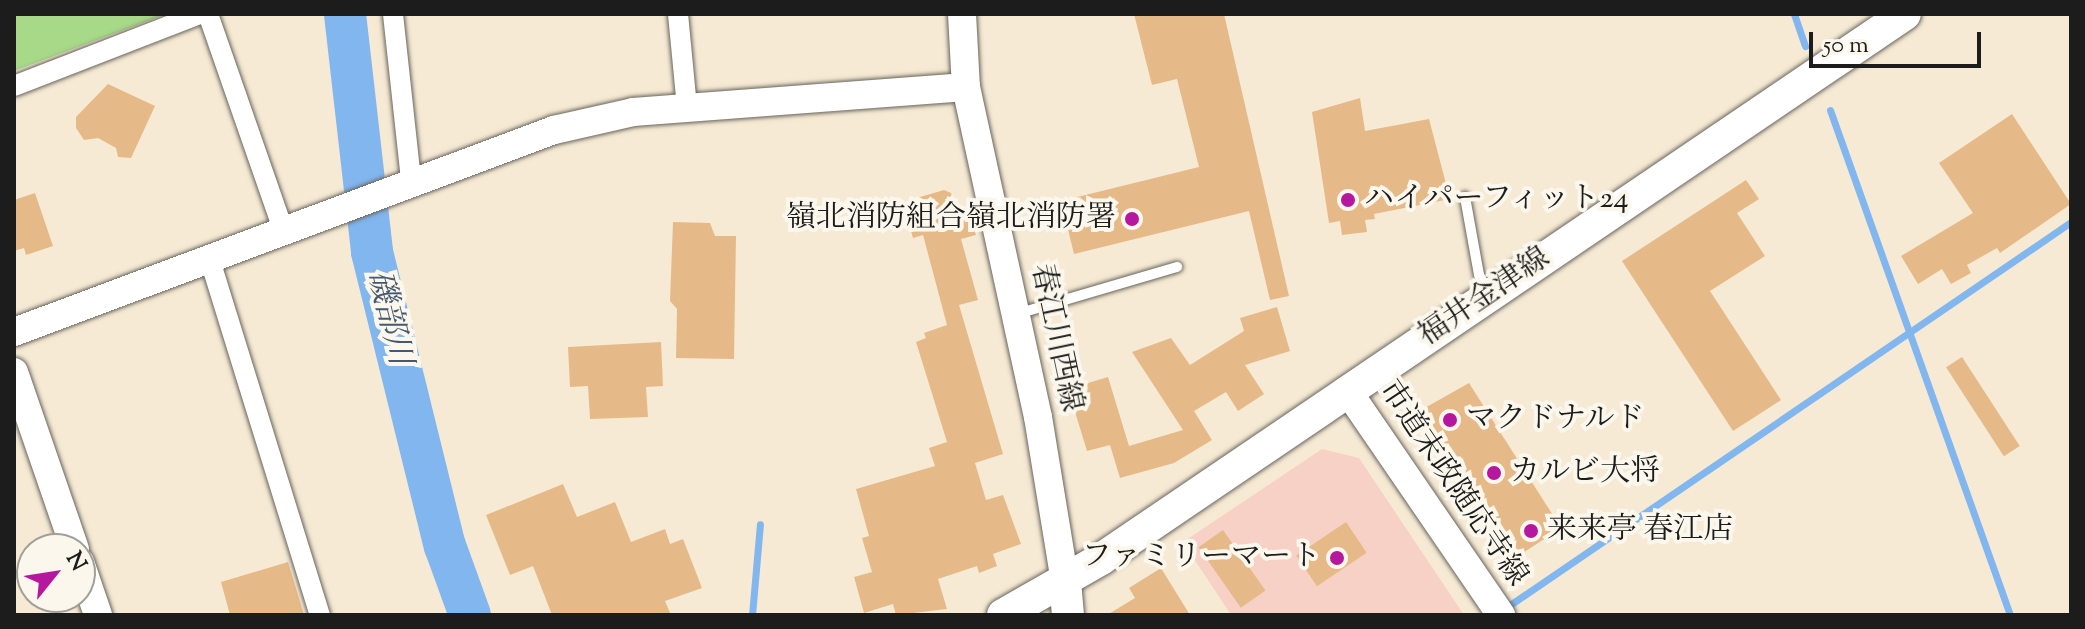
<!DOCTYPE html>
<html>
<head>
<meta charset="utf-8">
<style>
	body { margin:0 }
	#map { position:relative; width:2085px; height:629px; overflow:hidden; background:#f6ead4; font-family:"Sorts Mill Goudy","Noto Serif JP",serif }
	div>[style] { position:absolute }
	.built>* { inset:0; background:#f7d1c6 }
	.green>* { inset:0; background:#a7d988 }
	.stream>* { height:7px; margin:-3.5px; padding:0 3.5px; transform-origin:3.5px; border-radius:3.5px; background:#82b6ef }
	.river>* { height:42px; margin:-21px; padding:0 21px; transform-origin:21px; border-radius:21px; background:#82b6ef }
	.building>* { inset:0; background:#e6ba88; transform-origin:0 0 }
	.roads { filter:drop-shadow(0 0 2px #68645c) drop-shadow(0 0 2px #68645c) }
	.lane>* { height:10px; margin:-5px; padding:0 5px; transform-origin:5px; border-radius:5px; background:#fff }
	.street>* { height:20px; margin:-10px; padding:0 10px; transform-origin:10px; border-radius:10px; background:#fff }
	.secondary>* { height:28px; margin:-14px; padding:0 14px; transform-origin:14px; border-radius:14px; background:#fff }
	.primary>* { height:32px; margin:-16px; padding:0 16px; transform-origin:16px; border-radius:16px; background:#fff }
	.dots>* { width:22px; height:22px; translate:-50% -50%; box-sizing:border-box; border:4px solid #fbf7ec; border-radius:50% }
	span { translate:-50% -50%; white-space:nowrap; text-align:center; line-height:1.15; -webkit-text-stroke:8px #fbf7ec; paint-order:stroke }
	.poi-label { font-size:30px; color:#1c1c1c }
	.left { translate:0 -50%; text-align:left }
	.right { translate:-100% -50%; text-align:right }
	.street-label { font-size:30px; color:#1c1c1c }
	.water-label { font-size:32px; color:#455a70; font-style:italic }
	.frame { position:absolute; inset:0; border:16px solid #1c1c1c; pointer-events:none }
	.north { position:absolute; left:16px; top:533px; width:80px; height:80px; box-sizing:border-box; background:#fbf7ec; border:2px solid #a29f99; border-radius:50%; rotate:60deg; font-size:22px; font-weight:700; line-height:32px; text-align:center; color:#1c1c1c }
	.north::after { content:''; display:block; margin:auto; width:28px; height:36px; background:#b5179e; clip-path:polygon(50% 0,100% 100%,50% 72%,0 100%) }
	.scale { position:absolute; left:1809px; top:32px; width:172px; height:36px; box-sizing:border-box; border:4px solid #1c1c1c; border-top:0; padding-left:10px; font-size:24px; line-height:28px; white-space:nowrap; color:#1c1c1c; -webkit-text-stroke:6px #fbf7ec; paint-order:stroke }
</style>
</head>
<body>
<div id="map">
	<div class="built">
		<i style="clip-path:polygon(1322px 449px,1359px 458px,1464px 615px,1231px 615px,1183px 542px)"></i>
	</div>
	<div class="green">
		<i style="clip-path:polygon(14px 14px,166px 14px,14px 71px)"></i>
	</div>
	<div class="stream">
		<i style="left:1794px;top:14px;width:34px;rotate:71deg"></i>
		<i style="left:1830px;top:110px;width:536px;rotate:70.38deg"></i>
		<i style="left:1504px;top:609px;width:686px;rotate:-34.32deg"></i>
		<i style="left:752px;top:615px;width:91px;rotate:-85deg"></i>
	</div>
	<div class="river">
		<i style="left:345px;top:14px;width:240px;rotate:83.5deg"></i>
		<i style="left:372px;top:252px;width:303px;rotate:76.1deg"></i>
		<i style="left:445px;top:546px;width:73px;rotate:70.1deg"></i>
	</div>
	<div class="building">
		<i style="clip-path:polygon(1134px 14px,1224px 14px,1289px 296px,1270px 300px,1249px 211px,1074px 254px,1061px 201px,1199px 167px,1177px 79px,1152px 85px)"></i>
		<i style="clip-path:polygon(108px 84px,155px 106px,131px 158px,118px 157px,116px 148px,98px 138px,84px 140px,76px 128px,76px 117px)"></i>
		<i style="clip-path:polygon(1360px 98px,1365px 131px,1429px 119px,1450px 199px,1374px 214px,1375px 219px,1365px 220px,1367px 232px,1342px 235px,1340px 221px,1329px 223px,1312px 112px)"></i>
		<i style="clip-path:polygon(2012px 114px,2071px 204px,2000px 253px,1997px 248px,1967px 265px,1971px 273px,1951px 284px,1942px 269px,1918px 284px,1901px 256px,1973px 213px,1939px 163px)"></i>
		<i style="clip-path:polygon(1746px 180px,1759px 199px,1737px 213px,1765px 256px,1710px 291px,1781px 400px,1733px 431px,1622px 261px)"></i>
		<i style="clip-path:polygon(944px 190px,951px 193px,958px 218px,970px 215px,976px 235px,961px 239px,978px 300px,959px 305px,1003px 454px,975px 463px,986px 500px,1003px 495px,1021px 544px,993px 554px,997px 566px,979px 573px,977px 566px,938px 579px,947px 609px,896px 615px,893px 604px,864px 613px,854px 577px,872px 572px,862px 538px,869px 536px,856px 489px,935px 466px,929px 448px,947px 442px,916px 342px,926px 338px,924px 333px,947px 325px,923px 235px,913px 238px,906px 213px,913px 211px,910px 200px)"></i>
		<i style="clip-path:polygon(35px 193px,53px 246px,26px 255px,24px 248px,14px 251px,14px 200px)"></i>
		<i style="clip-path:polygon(673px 222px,710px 223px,715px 236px,736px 236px,734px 359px,676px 358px,677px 309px,670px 301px)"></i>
		<i style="clip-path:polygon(1277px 307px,1290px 351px,1245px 365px,1264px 394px,1238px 411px,1226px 392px,1194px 411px,1212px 440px,1174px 463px,1120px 478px,1110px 445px,1087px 451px,1068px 389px,1108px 377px,1129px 446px,1183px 430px,1132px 352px,1171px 338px,1190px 365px,1244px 331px,1240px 318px)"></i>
		<i style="clip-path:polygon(661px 342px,663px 386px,646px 387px,648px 417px,590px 419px,588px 386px,570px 387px,568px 347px)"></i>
		<i style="left:1962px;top:357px;width:106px;height:19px;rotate:57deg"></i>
		<i style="clip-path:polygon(1469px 383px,1561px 528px,1520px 555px,1491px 519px,1485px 523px,1422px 418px,1427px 416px,1423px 409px)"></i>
		<i style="clip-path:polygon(563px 484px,577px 517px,615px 502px,631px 542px,665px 529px,670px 544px,683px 539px,702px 588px,665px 601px,671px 615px,552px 615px,533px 566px,510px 575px,486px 515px)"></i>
		<i style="left:1346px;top:522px;width:37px;height:60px;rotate:56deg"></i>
		<i style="left:1223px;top:530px;width:74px;height:30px;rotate:55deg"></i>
		<i style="clip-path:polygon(288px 562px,304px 615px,230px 615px,221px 582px)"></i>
		<i style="clip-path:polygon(1161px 568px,1190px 615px,1107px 615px,1135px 598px,1129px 588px)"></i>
	</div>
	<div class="roads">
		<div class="lane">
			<i style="left:1465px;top:197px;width:79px;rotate:79.8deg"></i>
			<i style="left:1479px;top:275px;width:18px;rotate:61deg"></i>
			<i style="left:1017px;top:314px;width:167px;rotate:-16.4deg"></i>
		</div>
		<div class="street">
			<i style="left:208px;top:14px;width:228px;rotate:70.8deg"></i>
			<i style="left:393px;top:14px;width:167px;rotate:83.8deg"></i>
			<i style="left:678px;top:14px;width:94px;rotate:84.5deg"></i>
			<i style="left:14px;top:86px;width:199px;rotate:-21.2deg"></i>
			<i style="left:209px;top:257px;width:375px;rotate:72.8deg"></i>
		</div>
		<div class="secondary">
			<i style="left:962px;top:14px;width:73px;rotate:86.9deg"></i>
			<i style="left:966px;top:87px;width:338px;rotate:77.7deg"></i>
			<i style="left:1038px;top:417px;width:166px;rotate:80.7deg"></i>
			<i style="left:14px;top:332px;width:577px;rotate:-20.51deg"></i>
			<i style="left:554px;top:130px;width:81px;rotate:-12.8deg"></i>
			<i style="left:633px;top:112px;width:334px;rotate:-4.3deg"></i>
			<i style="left:14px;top:372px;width:187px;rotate:71deg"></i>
			<i style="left:1347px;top:390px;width:273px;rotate:55.6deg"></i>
			<i style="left:80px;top:562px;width:56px;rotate:71.2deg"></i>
		</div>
		<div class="primary">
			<i style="left:1065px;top:581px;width:34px;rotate:85deg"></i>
			<i style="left:1003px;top:615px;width:113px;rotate:-29.7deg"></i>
			<i style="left:1101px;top:559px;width:971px;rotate:-34.13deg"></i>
		</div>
	</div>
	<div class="dots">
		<i style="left:1348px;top:200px;background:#b5179e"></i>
		<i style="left:1132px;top:219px;background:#b5179e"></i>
		<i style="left:1450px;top:420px;background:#b5179e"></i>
		<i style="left:1494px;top:473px;background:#b5179e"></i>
		<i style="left:1531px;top:531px;background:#b5179e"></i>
		<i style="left:1337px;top:558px;background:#b5179e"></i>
	</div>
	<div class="poi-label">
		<span class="left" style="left:1364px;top:200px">ハイパーフィット24</span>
		<span class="right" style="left:1116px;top:219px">嶺北消防組合嶺北消防署</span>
		<span class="left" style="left:1466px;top:420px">マクドナルド</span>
		<span class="left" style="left:1510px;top:473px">カルビ大将</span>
		<span class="left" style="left:1547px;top:531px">来来亭 春江店</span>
		<span class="right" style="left:1321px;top:558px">ファミリーマート</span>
	</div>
	<div class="street-label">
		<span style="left:1485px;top:298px;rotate:-34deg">福井金津線</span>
		<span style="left:1055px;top:338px;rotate:78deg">春江川西線</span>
		<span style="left:1452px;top:484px;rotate:56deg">市道末政随応寺線</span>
	</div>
	<div class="water-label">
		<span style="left:388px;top:318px;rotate:76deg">磯部川</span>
	</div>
	<div class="frame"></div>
	<div class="north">N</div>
	<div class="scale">50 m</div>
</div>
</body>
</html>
